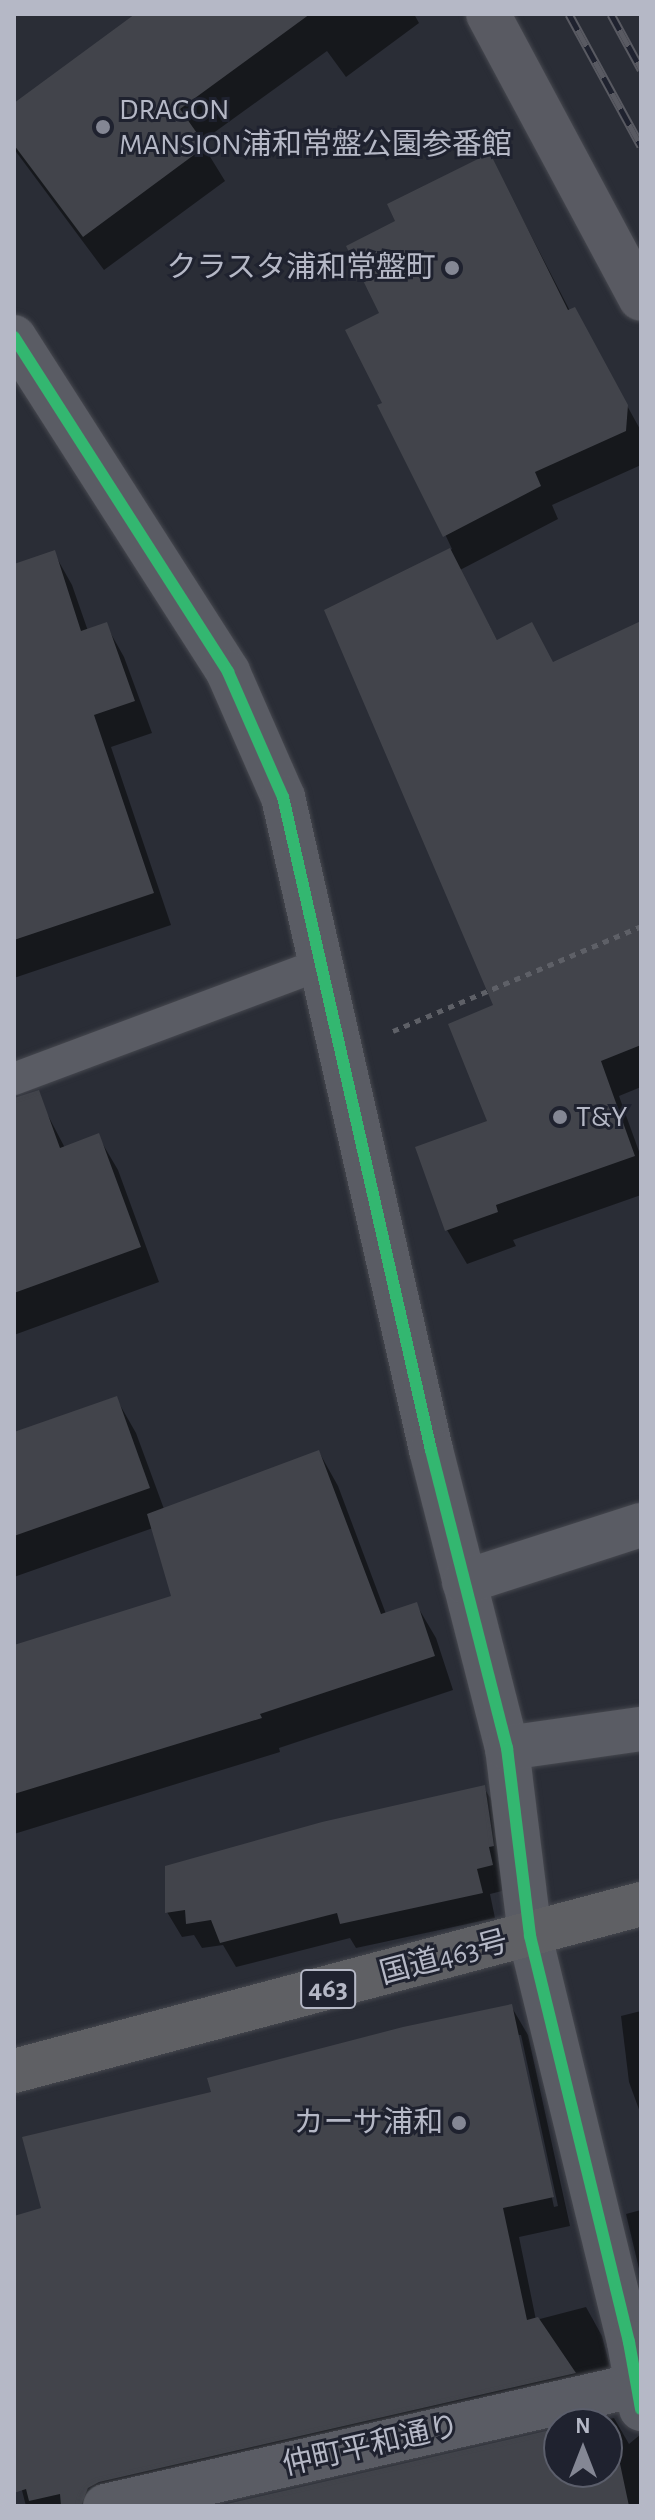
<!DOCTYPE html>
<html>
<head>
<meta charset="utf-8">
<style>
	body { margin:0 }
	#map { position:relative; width:655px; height:2520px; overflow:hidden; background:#2a2d36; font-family:"Alegreya Sans","Noto Sans JP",sans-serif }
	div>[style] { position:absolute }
	.shadow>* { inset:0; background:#0007 }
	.building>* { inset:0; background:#42444b }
	.path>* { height:5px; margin-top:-2.5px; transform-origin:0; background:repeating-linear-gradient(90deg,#5e6067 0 6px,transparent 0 12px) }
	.roads { filter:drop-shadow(0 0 2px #46484f) drop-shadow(0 0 2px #46484f) }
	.lane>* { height:32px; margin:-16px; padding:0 16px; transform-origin:16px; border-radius:16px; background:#5a5c64 }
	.street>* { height:44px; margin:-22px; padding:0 22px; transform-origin:22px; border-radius:22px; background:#5a5c64 }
	.secondary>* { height:44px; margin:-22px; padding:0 22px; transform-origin:22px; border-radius:22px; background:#595a62 }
	.highway>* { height:44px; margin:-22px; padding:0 22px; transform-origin:22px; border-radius:22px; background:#5f6064 }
	.rail>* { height:9px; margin-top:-4.5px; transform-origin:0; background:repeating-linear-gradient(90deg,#1f222f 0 18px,#595a62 0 36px); box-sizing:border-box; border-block:2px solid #595a62 }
	.cycleway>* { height:12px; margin:-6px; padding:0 6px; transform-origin:6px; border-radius:6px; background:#33b770 }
	.dots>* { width:22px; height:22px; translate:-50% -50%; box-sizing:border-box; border:4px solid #1f222f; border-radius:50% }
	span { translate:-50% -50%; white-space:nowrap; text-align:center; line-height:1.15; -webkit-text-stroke:6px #1f222f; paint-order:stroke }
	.shield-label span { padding:2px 6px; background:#1f222f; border:2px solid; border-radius:6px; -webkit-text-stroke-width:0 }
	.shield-label { font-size:28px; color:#b5b8c6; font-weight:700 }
	.poi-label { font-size:30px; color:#b5b8c6 }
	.left { translate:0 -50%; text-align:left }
	.right { translate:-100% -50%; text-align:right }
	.street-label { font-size:30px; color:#b5b8c6 }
	.frame { position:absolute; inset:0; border:16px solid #b5b8c6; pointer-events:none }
	.north { position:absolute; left:543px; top:2408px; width:80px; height:80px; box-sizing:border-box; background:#1f222f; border:2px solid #5b5e6b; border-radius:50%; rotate:0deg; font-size:22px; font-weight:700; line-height:32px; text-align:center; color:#b5b8c6 }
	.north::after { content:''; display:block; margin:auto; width:28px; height:36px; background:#848794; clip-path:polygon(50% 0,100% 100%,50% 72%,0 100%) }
</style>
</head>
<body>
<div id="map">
	<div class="shadow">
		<i style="clip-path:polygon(139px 14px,414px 14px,419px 23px,346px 77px,327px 51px,201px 142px,225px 181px,104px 270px,14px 149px,14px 105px)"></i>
		<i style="clip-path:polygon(490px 156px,570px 311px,592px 342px,641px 431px,641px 465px,552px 505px,558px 519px,460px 570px,498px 642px,554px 664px,641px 623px,641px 1087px,619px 1096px,641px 1157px,641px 1195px,513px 1240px,516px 1246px,467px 1264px,447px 1230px,490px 1122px,496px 1007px,326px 611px,452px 549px,384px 404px,382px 314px,398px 222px)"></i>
		<i style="clip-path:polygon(54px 553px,72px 585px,88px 631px,106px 625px,124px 657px,152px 733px,111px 747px,171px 925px,14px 978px,14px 566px)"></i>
		<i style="clip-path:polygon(42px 1104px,65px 1148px,98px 1136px,118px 1170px,159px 1282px,14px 1335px,14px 1115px)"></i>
		<i style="clip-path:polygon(116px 1398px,136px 1433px,164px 1509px,319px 1452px,338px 1486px,386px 1614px,416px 1604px,436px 1638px,453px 1690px,279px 1748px,280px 1752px,14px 1834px,14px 1647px,173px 1598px,153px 1528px,14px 1577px,14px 1434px)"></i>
		<i style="clip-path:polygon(484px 1788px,499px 1812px,506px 1890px,490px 1894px,495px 1918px,356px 1948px,350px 1938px,236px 1967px,223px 1945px,202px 1948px,194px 1935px,182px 1937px,167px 1912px)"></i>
		<i style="clip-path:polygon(evenodd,511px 2006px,528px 2035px,570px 2226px,519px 2237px,536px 2320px,586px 2307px,602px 2336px,618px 2396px,136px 2506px,26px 2506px,19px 2479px,14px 2481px,14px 2218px,43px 2209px,213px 2094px,511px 2006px,516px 2035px,521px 2035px,558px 2206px,554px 2207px,516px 2035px)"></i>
		<i style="clip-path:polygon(641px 2011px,641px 2115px,629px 2082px,621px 2016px)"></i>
		<i style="clip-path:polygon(641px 2210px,641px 2277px,626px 2214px)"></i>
		<i style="clip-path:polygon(614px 2418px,629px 2444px,641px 2434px,641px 2506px,227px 2506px,559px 2430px,559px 2472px,607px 2472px,607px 2424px,587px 2424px)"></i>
	</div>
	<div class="building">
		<i style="clip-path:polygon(135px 14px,310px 14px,180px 109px,206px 146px,83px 237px,14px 145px,14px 103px)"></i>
		<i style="clip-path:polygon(490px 153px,568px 310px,575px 307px,628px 405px,626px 431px,535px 472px,541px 486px,443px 537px,377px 405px,382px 403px,345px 330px,379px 313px,346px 246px,395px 221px,387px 204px)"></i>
		<i style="clip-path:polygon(450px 548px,497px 640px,532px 622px,553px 662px,641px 621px,641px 1045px,601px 1061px,635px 1156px,496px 1205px,498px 1212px,445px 1231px,415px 1147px,487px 1121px,448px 1024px,493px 1005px,324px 610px)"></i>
		<i style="clip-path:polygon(55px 550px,81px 631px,107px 622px,135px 701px,94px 715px,154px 893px,14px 940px,14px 564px)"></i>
		<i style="clip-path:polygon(39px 1090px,60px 1148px,99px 1133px,141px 1247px,14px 1293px,14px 1098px)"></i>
		<i style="clip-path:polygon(117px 1396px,150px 1488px,14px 1536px,14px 1432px)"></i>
		<i style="clip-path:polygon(319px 1450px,381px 1614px,417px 1602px,435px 1656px,260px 1714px,262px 1718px,14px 1794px,14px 1645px,171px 1596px,147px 1514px)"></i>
		<i style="clip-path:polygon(485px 1785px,494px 1846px,489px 1847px,493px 1865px,477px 1869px,483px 1893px,340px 1924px,337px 1913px,220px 1943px,211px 1920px,186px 1924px,185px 1910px,165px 1913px,165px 1866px,322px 1822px)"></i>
		<i style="clip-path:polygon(512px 2004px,554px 2197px,503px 2208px,527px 2320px,538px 2317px,576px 2373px,99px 2482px,88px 2488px,81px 2506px,61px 2506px,60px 2494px,29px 2501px,26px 2489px,14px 2493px,14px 2216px,41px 2208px,22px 2137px,211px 2092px,207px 2078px,403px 2027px)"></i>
		<i style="clip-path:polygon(606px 2418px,612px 2426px,629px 2506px,218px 2506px,559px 2428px,559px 2472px,607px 2472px,607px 2424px,578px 2424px)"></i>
	</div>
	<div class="path">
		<i style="left:393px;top:1031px;width:269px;rotate:-22.9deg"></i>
	</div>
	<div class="roads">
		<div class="lane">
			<i style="left:14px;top:1079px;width:328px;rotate:-20.5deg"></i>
		</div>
		<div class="street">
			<i style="left:14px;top:337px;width:398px;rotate:57.4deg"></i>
			<i style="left:228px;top:672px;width:137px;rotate:66.3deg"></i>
			<i style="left:283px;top:797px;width:670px;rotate:77.23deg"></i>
			<i style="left:431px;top:1450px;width:308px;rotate:75.7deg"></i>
			<i style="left:507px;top:1748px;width:189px;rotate:83deg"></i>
			<i style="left:530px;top:1936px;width:418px;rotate:76.3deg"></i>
			<i style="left:629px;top:2342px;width:68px;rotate:79.8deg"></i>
			<i style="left:464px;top:1582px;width:186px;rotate:-17.9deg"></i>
			<i style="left:507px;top:1748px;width:135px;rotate:-8.1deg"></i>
			<i style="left:105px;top:2506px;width:546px;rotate:-12.81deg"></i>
		</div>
		<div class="secondary">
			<i style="left:488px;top:14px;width:323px;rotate:61.8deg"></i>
		</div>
		<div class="highway">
			<i style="left:14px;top:2071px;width:649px;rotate:-14.91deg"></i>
		</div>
	</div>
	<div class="rail">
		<i style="left:569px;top:14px;width:150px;rotate:61.4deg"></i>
		<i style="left:611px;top:14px;width:63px;rotate:61.4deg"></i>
	</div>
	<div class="cycleway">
		<i style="left:14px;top:337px;width:398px;rotate:57.4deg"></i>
		<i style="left:228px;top:672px;width:137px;rotate:66.3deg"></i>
		<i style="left:283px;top:797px;width:670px;rotate:77.23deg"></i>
		<i style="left:431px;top:1450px;width:308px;rotate:75.7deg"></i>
		<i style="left:507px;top:1748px;width:189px;rotate:83deg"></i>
		<i style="left:530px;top:1936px;width:418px;rotate:76.3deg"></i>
		<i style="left:629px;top:2342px;width:68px;rotate:79.8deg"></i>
	</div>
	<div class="dots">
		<i style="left:103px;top:127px;background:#848794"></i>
		<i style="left:452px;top:268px;background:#848794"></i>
		<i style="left:560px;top:1117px;background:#848794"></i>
		<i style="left:459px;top:2123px;background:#848794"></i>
	</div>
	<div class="shield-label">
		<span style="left:328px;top:1989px">463</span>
	</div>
	<div class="poi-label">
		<span class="left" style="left:119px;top:127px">DRAGON<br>MANSION浦和常盤公園参番館</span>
		<span class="right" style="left:436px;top:268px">クラスタ浦和常盤町</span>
		<span class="left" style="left:576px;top:1117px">T&amp;Y</span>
		<span class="right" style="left:443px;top:2123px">カーサ浦和</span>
	</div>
	<div class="street-label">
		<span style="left:444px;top:1958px;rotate:-15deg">国道463号</span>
		<span style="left:371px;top:2446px;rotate:-13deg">仲町平和通り</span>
	</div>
	<div class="frame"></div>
	<div class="north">N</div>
</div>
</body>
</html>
